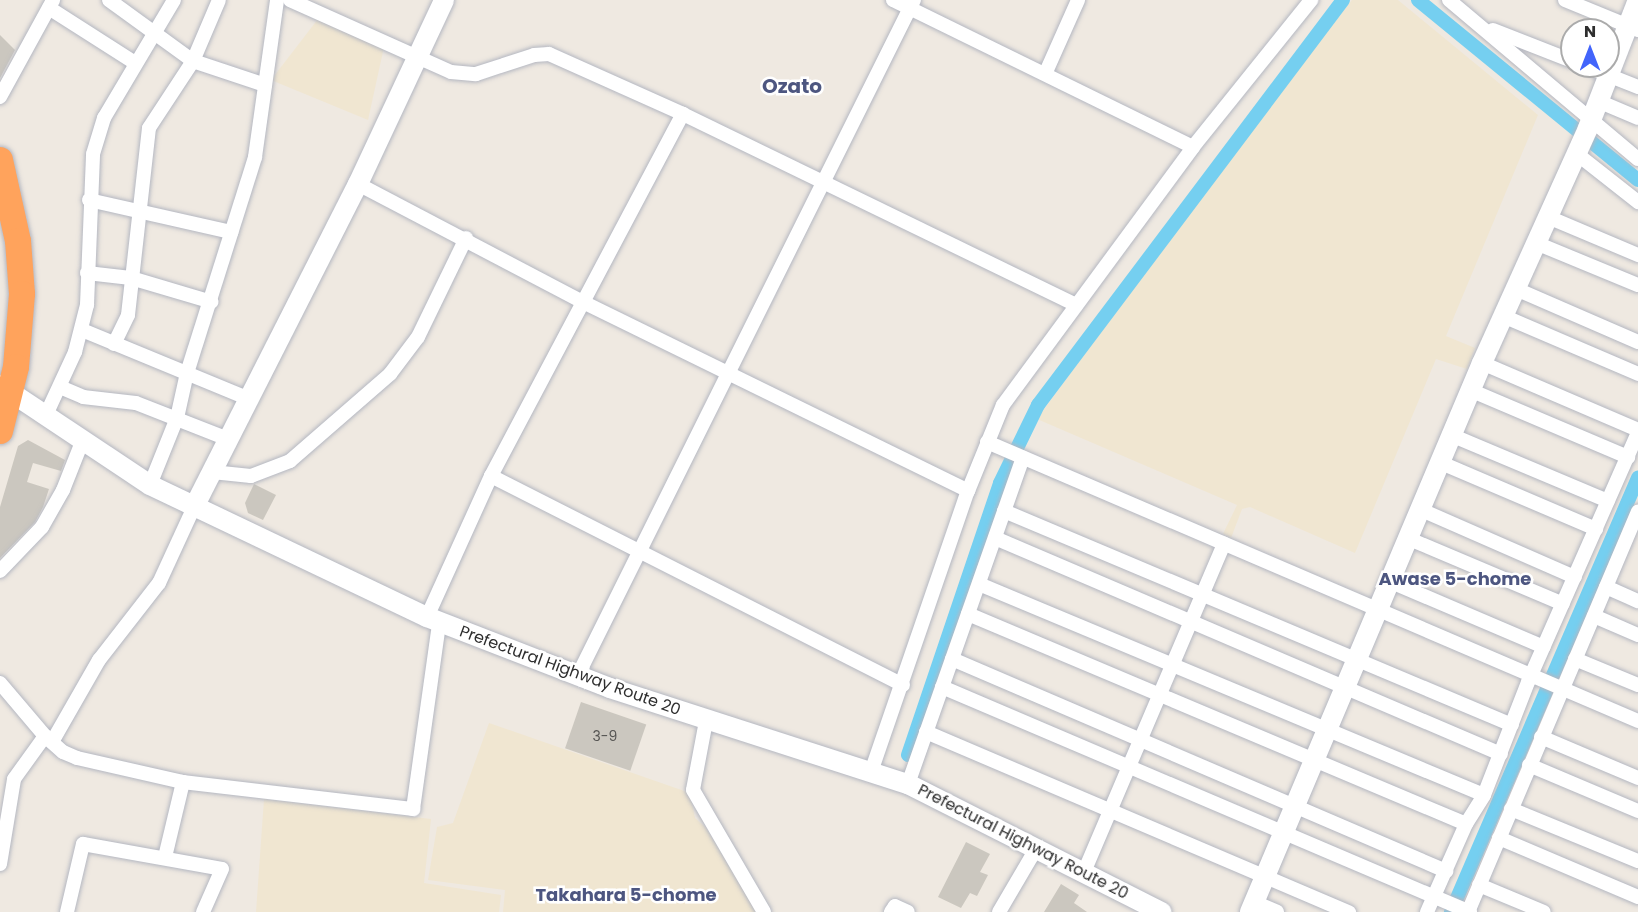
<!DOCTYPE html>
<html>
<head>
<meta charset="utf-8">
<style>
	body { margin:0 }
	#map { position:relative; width:1638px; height:912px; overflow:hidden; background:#efe9e1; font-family:Poppins,sans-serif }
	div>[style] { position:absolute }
	.education>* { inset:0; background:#f0e6d1 }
	.canal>* { height:14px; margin:-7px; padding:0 7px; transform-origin:7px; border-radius:7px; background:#75cff0 }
	.building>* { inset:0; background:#cbc7bf; transform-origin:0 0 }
	.roads { filter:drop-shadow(0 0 2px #b4b7c1) drop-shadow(0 0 2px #b4b7c1) }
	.street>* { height:14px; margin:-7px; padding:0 7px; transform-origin:7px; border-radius:7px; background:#fff }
	.secondary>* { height:20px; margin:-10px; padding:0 10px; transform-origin:10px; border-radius:10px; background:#fff }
	.highway>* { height:26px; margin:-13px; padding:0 13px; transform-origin:13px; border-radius:13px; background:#ffa35c }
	span { translate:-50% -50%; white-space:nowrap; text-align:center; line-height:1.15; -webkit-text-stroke:5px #fff; paint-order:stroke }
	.number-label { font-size:14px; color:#555452 }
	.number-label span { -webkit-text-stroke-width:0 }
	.street-label { font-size:16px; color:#2e2e2e }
	.neighbourhood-label { font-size:18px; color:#4d5680; font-weight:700 }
	.quarter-label { font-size:20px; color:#4d5680; font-weight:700 }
	.north { position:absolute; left:1560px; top:18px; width:60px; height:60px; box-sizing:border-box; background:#fff; border:2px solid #ababab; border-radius:50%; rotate:0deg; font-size:16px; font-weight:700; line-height:24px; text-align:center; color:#2e2e2e }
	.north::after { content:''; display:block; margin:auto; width:21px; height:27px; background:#4264fb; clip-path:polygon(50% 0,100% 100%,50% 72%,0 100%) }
</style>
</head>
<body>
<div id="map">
	<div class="education">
		<i style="clip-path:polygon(1352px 0,1398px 0,1538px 115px,1446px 336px,1475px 348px,1467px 369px,1436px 359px,1355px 553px,1250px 507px,1242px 509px,1231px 538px,1223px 534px,1237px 505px,1037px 419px,1223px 165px)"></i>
		<i style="clip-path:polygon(318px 19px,384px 47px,368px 120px,271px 80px)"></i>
		<i style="clip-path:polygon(489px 723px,690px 793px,695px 818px,706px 828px,757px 912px,503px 912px,505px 890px,428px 880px,437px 827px,453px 823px)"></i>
		<i style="clip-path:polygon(264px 799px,431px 819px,424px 883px,501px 895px,499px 912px,256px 912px)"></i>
	</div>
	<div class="canal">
		<i style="left:1418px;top:0;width:284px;rotate:39.3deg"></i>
		<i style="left:908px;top:755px;width:287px;rotate:-71.3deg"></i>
		<i style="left:1000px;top:483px;width:87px;rotate:-64deg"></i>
		<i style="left:1038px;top:405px;width:507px;rotate:-53.02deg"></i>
		<i style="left:1451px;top:912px;width:473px;rotate:-66.7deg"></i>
	</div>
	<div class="building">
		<i style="clip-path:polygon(0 35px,15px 50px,0 78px)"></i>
		<i style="clip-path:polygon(28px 440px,65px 460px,61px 471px,33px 463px,27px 482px,49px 489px,43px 507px,35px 522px,0 558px,0 507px,18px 446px)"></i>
		<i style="clip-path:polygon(254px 484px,276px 495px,263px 520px,248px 513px,245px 503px)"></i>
		<i style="left:581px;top:702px;width:69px;height:49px;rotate:19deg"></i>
		<i style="clip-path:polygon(966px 842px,990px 854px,980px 872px,988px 875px,977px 896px,970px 893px,961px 908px,938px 897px)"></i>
		<i style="clip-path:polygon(1061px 884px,1079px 895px,1074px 903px,1087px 912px,1044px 912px)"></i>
	</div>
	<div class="roads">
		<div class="street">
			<i style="left:109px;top:0;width:104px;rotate:36deg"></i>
			<i style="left:193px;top:61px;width:76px;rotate:18.4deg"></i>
			<i style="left:290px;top:0;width:176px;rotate:24.1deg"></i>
			<i style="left:451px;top:72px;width:25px;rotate:5deg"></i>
			<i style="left:476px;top:74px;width:61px;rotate:-18.1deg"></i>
			<i style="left:534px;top:55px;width:15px;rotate:-4deg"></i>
			<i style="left:549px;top:54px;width:147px;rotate:24.1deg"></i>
			<i style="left:683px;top:114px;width:437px;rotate:25.9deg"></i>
			<i style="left:893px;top:0;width:334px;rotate:26.1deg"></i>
			<i style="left:1449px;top:0;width:247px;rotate:40.1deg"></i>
			<i style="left:1565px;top:0;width:79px;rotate:22.3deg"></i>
			<i style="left:49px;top:8px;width:102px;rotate:32.6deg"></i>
			<i style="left:1493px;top:30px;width:85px;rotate:21.4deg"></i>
			<i style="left:1585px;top:66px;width:57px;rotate:21.6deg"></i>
			<i style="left:1046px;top:72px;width:79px;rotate:-66deg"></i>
			<i style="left:0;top:97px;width:111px;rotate:-61.3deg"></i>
			<i style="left:1598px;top:101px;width:43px;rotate:23deg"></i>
			<i style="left:1577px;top:154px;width:78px;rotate:38.2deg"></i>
			<i style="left:358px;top:184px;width:252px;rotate:27.7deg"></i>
			<i style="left:581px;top:301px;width:431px;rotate:26.1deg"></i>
			<i style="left:89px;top:200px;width:146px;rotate:12.7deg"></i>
			<i style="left:1548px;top:217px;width:98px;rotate:22.9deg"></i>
			<i style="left:1536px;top:243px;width:110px;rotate:22.4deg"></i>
			<i style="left:87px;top:273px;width:44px;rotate:6.5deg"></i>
			<i style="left:131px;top:278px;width:84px;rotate:16.5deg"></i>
			<i style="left:1516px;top:289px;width:133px;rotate:23.5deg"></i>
			<i style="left:1503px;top:316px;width:147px;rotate:23.2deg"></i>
			<i style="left:82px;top:330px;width:181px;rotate:22.4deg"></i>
			<i style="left:114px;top:344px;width:32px;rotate:-64deg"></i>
			<i style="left:128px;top:315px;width:188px;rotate:-83.6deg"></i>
			<i style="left:149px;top:128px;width:80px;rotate:-56.7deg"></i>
			<i style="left:193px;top:61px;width:66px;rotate:-66.9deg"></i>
			<i style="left:1482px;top:363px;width:170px;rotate:23.2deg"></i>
			<i style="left:60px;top:387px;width:25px;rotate:23deg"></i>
			<i style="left:83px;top:397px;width:53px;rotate:6.5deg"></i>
			<i style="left:136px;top:403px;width:99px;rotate:21.4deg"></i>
			<i style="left:1470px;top:390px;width:172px;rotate:23deg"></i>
			<i style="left:45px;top:417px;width:72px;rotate:-65.2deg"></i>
			<i style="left:75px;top:352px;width:49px;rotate:-75.7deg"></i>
			<i style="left:87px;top:305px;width:151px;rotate:-87.7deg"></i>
			<i style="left:93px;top:154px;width:38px;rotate:-73deg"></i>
			<i style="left:104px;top:118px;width:137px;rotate:-59.3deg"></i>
			<i style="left:1451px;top:435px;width:170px;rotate:22.8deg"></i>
			<i style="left:987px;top:442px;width:708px;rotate:23.2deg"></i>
			<i style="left:1439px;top:462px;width:171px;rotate:23.1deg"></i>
			<i style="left:212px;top:472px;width:39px;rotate:6deg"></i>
			<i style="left:251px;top:476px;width:42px;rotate:-21deg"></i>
			<i style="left:290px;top:461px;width:133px;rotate:-41deg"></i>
			<i style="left:390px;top:374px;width:46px;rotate:-52.9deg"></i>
			<i style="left:418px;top:337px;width:110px;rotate:-64.1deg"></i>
			<i style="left:491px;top:476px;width:462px;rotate:26.9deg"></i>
			<i style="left:150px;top:485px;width:72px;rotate:-68.1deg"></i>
			<i style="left:177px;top:418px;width:46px;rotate:-77.5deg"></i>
			<i style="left:187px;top:373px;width:226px;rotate:-72.5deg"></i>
			<i style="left:255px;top:157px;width:159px;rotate:-82deg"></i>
			<i style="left:1419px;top:509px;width:170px;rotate:23.6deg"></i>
			<i style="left:1004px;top:511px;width:551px;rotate:22.84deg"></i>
			<i style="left:995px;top:538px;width:550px;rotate:23.12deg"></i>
			<i style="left:1407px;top:538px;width:169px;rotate:22.9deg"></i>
			<i style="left:0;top:571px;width:61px;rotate:-46.3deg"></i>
			<i style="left:42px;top:527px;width:43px;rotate:-60.4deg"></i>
			<i style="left:63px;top:490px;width:52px;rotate:-68.4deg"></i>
			<i style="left:1389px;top:581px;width:168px;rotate:23.1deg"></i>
			<i style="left:979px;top:584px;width:547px;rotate:22.68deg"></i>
			<i style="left:1606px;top:587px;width:35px;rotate:24deg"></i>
			<i style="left:968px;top:614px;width:540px;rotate:22.86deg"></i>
			<i style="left:1594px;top:616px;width:48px;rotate:23.4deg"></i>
			<i style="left:427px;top:617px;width:155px;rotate:-65.6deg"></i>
			<i style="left:491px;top:476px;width:410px;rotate:-62.1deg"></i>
			<i style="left:952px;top:659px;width:538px;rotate:23.23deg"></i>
			<i style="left:1575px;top:659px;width:68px;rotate:22.4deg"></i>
			<i style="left:577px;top:677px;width:756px;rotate:-63.54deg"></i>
			<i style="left:0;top:683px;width:70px;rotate:49.7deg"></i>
			<i style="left:45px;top:736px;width:24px;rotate:42deg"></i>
			<i style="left:63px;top:752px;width:15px;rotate:23deg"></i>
			<i style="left:77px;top:758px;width:109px;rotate:12.8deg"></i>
			<i style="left:183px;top:782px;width:232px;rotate:6.7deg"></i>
			<i style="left:413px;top:809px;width:188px;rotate:-82deg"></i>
			<i style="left:942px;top:687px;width:574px;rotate:23.08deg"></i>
			<i style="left:706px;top:721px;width:70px;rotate:100.7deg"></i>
			<i style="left:693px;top:790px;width:141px;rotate:59.8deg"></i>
			<i style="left:926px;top:732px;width:460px;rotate:23.1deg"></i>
			<i style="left:1541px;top:737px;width:105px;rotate:22.9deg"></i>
			<i style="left:52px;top:742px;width:95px;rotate:-60.2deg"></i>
			<i style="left:99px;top:660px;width:98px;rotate:-52.1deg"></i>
			<i style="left:159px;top:583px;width:84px;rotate:-65.3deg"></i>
			<i style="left:1529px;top:765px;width:118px;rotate:22.9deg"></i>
			<i style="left:871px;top:772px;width:297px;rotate:-71deg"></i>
			<i style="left:968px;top:491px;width:93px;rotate:-67.9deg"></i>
			<i style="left:1003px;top:405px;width:320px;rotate:-53.6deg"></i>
			<i style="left:1193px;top:147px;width:189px;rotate:-51.2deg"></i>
			<i style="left:908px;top:784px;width:346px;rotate:-70.6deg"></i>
			<i style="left:1511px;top:809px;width:137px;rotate:22.3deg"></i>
			<i style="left:1499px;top:838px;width:151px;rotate:23deg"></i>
			<i style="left:165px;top:857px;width:77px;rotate:-76.5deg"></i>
			<i style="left:0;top:864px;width:86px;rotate:-80.6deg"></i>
			<i style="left:14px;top:779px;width:53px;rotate:-54.2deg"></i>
			<i style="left:1084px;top:872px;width:357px;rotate:-66.9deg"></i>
			<i style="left:1479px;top:885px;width:70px;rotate:22.6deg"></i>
			<i style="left:1254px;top:902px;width:25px;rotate:23deg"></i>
			<i style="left:67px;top:912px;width:70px;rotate:-76.8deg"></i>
			<i style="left:83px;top:844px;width:141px;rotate:10.2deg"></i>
			<i style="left:222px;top:869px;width:47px;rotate:113.8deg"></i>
			<i style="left:891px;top:912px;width:7px;rotate:-56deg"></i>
			<i style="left:895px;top:906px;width:14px;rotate:25deg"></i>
			<i style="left:999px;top:912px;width:73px;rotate:-59.6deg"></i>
			<i style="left:1427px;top:912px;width:96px;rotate:-66.1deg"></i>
			<i style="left:1466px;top:824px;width:34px;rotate:-58deg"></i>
			<i style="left:1484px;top:795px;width:121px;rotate:-68.7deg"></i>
			<i style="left:1528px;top:682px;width:272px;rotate:-66.2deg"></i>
			<i style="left:1468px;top:912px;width:435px;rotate:-67deg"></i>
		</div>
		<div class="secondary">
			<i style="left:0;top:385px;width:180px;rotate:33.7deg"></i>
			<i style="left:150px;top:485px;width:307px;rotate:25.5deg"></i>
			<i style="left:427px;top:617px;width:196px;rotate:21.2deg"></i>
			<i style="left:610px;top:688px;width:313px;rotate:17.9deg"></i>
			<i style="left:908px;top:784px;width:284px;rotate:26.8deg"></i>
			<i style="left:194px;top:507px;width:362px;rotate:-63.1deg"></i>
			<i style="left:358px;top:184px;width:203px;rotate:-64.9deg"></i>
			<i style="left:1250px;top:912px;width:596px;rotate:-67.09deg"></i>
			<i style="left:1482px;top:363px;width:258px;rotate:-65.7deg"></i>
			<i style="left:1588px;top:128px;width:137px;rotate:-68.7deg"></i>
		</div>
		<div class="highway">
			<i style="left:0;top:160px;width:83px;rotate:77.5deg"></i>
			<i style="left:18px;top:241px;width:53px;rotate:85.7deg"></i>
			<i style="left:22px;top:294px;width:73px;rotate:94.7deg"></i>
			<i style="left:16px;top:367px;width:66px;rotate:104deg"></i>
		</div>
	</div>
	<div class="number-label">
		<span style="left:605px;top:736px">3-9</span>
	</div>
	<div class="street-label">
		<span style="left:570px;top:671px;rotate:20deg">Prefectural Highway Route 20</span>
		<span style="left:1023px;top:842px;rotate:27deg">Prefectural Highway Route 20</span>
	</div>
	<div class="neighbourhood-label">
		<span style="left:1455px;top:579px">Awase 5-chome</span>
		<span style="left:626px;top:895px">Takahara 5-chome</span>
	</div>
	<div class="quarter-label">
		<span style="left:792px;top:86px">Ozato</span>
	</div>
	<div class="north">N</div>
</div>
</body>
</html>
